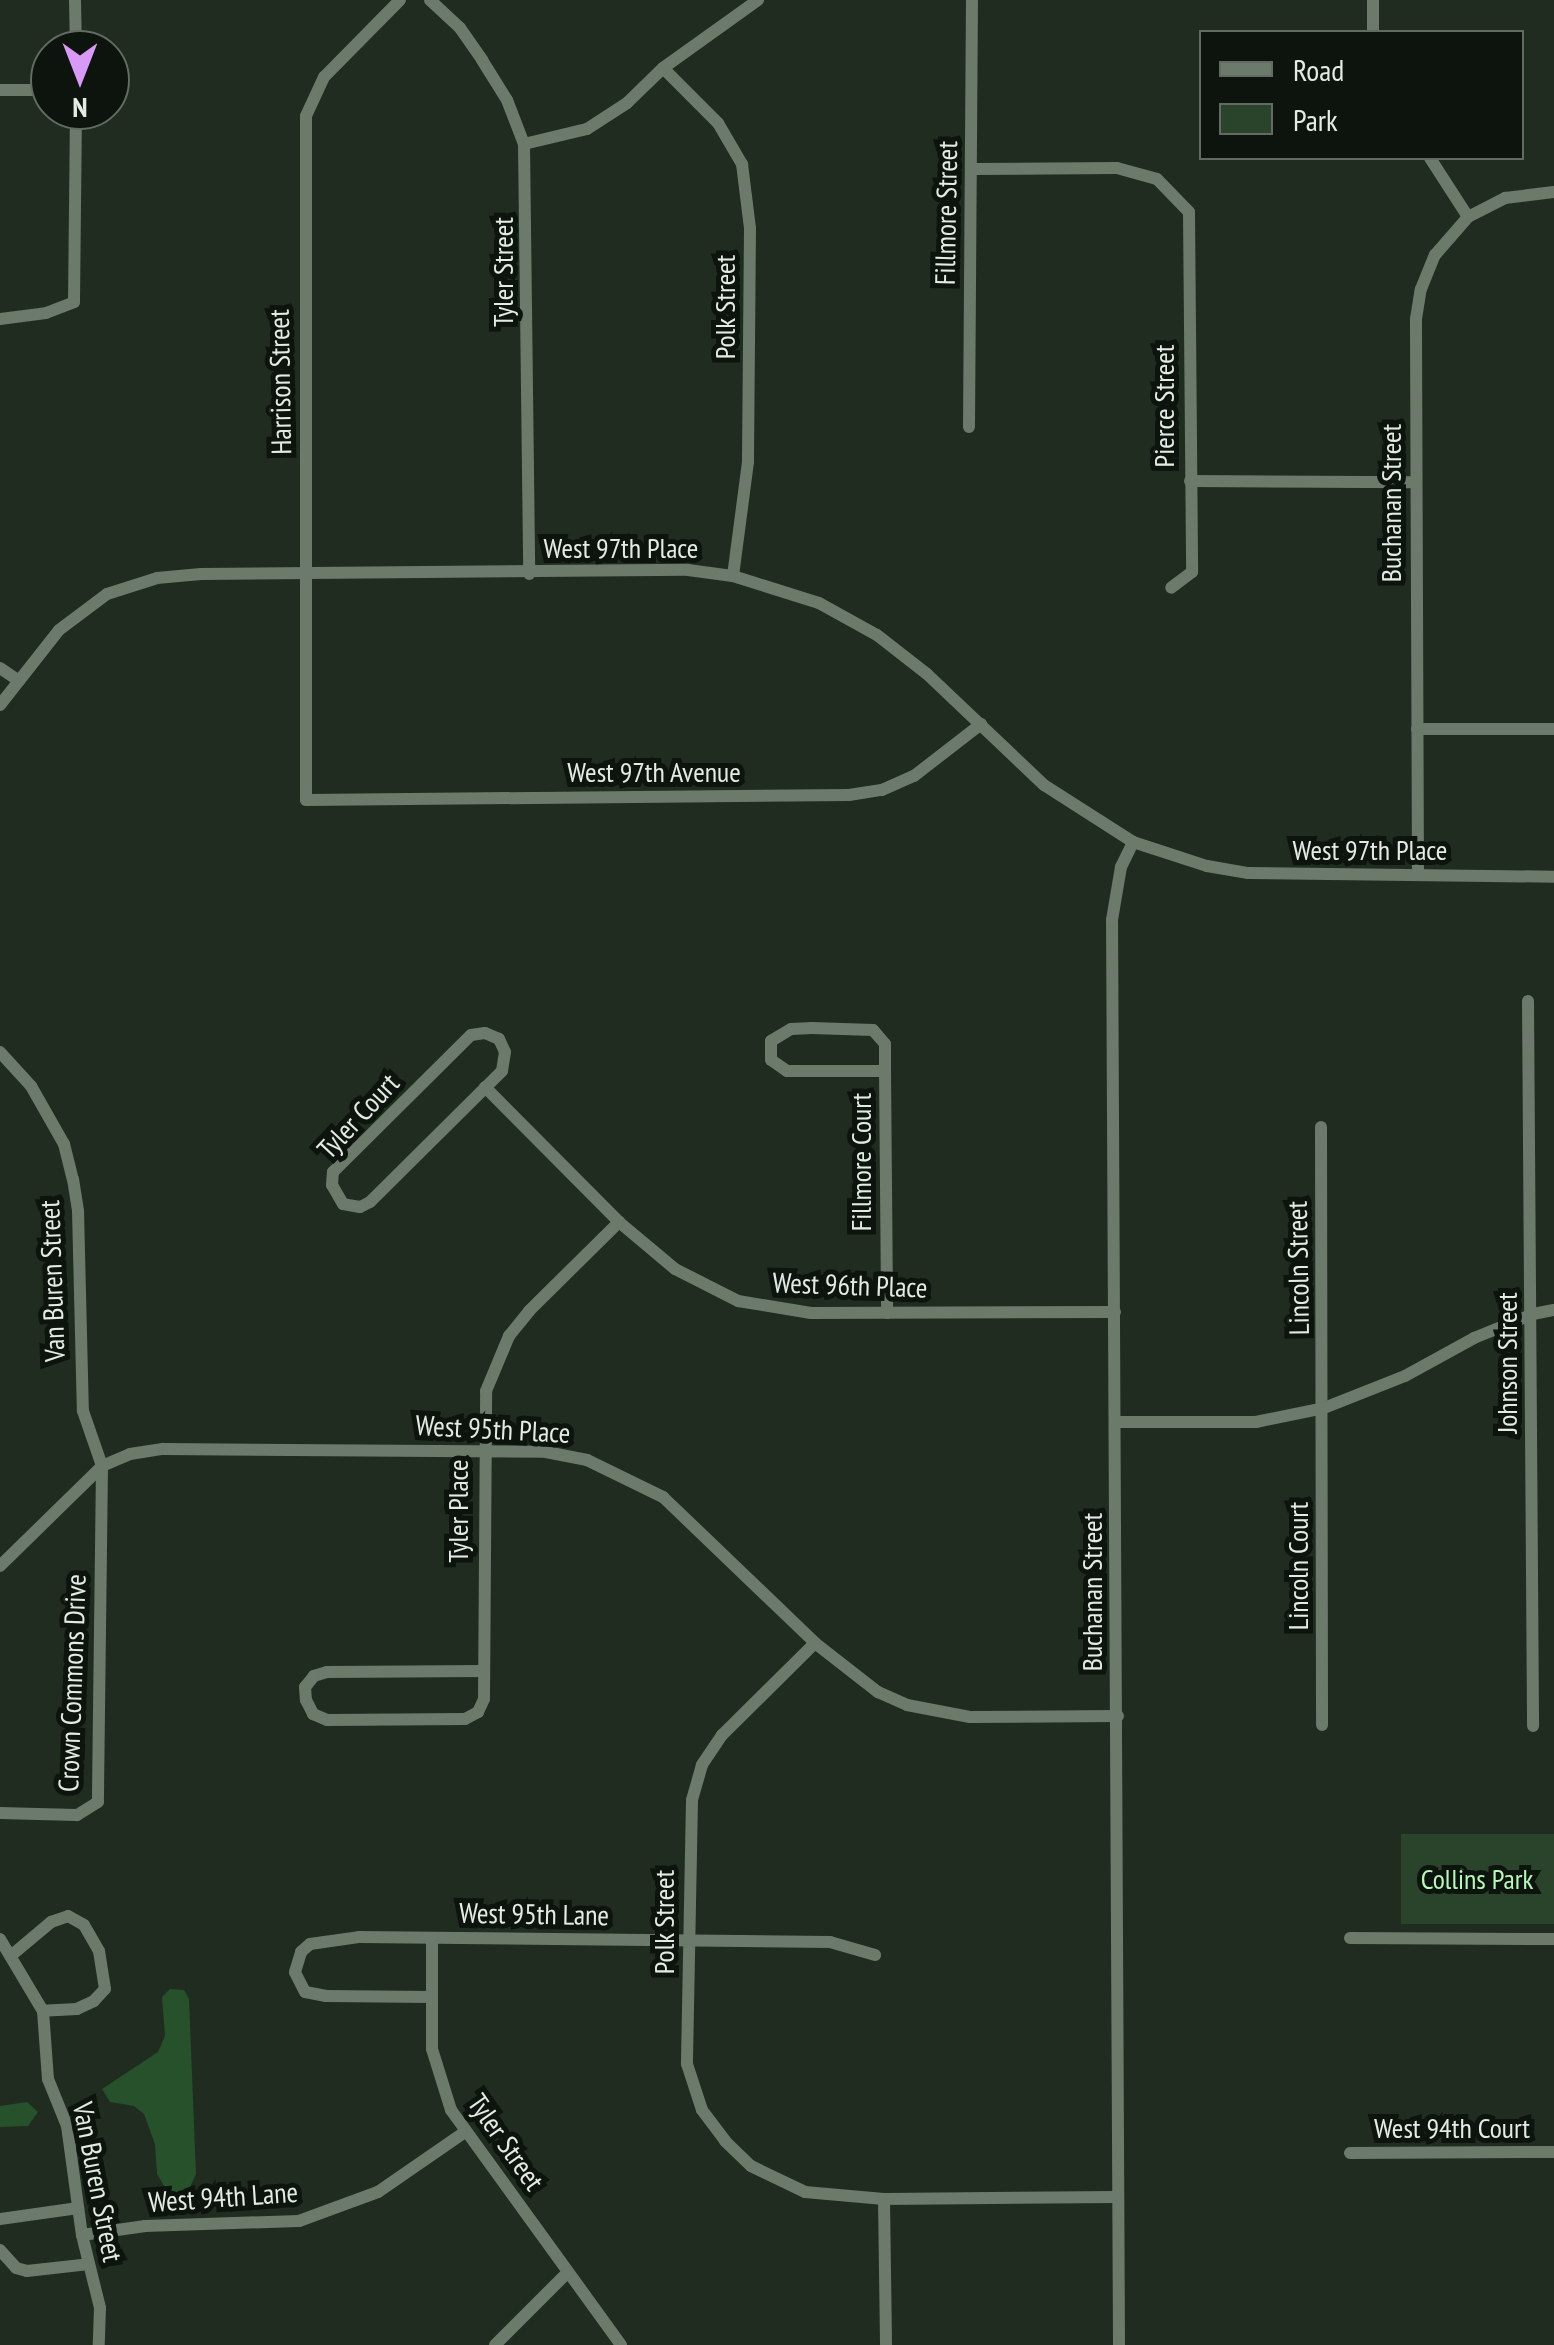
<!DOCTYPE html>
<html>
<head>
<meta charset="utf-8">
<style>
	body { margin:0 }
	#map { position:relative; width:1554px; height:2345px; overflow:hidden; background:#1f2c1f; font-family:"PT Sans Narrow",sans-serif }
	div>[style] { position:absolute }
	.green>* { inset:0; background:#2a442b; transform-origin:0 0 }
	.water>* { inset:0; background:#27512a }
	.minor>* { height:12px; margin:-6px; padding:0 6px; transform-origin:6px; border-radius:6px; background:#6b7a6b }
	span { translate:-50% -50%; white-space:nowrap; text-align:center; line-height:1.15; -webkit-text-stroke:10px #0d130d; paint-order:stroke }
	.street-label { font-size:28px; color:#e3ebe3 }
	.park-label { font-size:28px; color:#b6f8b7 }
	.legend { position:absolute; left:1199px; top:30px; width:325px; height:130px; box-sizing:border-box; background:#0d130d; border:2px solid #636963; margin:0; padding:12px 18px; list-style:none; font-size:30px; color:#e3ebe3 }
	.legend li { display:flex; align-items:center; gap:20px; height:50px }
	.legend b { width:50px; border:2px solid #636963 }
	.north { position:absolute; left:30px; top:30px; width:100px; height:100px; box-sizing:border-box; background:#0d130d; border:2px solid #636963; border-radius:50%; rotate:180deg; font-size:28px; font-weight:700; line-height:40px; text-align:center; color:#e3ebe3 }
	.north::after { content:''; display:block; margin:auto; width:35px; height:45px; background:#d99af7; clip-path:polygon(50% 0,100% 100%,50% 72%,0 100%) }
</style>
</head>
<body>
<div id="map">
	<div class="green">
		<i style="left:1554px;top:1834px;width:90px;height:153px;rotate:90deg"></i>
	</div>
	<div class="water">
		<i style="clip-path:polygon(170px 1989px,184px 1990px,189px 1999px,196px 2174px,187px 2194px,170px 2196px,157px 2174px,155px 2144px,144px 2114px,134px 2106px,110px 2102px,102px 2089px,158px 2052px,165px 2036px,162px 1997px)"></i>
		<i style="clip-path:polygon(27px 2102px,38px 2112px,28px 2126px,0 2127px,0 2106px)"></i>
	</div>
	<div class="minor">
		<i style="left:75px;top:0;width:50px;rotate:88.9deg"></i>
		<i style="left:400px;top:0;width:108px;rotate:134.6deg"></i>
		<i style="left:324px;top:77px;width:43px;rotate:114.8deg"></i>
		<i style="left:306px;top:116px;width:684px;rotate:90deg"></i>
		<i style="left:306px;top:800px;width:543px;rotate:-0.53deg"></i>
		<i style="left:849px;top:795px;width:33px;rotate:-9deg"></i>
		<i style="left:882px;top:790px;width:35px;rotate:-24deg"></i>
		<i style="left:914px;top:776px;width:85px;rotate:-37.8deg"></i>
		<i style="left:430px;top:0;width:41px;rotate:43deg"></i>
		<i style="left:460px;top:28px;width:39px;rotate:55deg"></i>
		<i style="left:482px;top:60px;width:47px;rotate:58deg"></i>
		<i style="left:507px;top:100px;width:47px;rotate:68.9deg"></i>
		<i style="left:524px;top:144px;width:430px;rotate:89.3deg"></i>
		<i style="left:1373px;top:0;width:32px;rotate:90deg"></i>
		<i style="left:663px;top:68px;width:78px;rotate:45deg"></i>
		<i style="left:718px;top:123px;width:48px;rotate:59.7deg"></i>
		<i style="left:742px;top:164px;width:64px;rotate:82.9deg"></i>
		<i style="left:750px;top:228px;width:234px;rotate:90.5deg"></i>
		<i style="left:748px;top:462px;width:115px;rotate:97.5deg"></i>
		<i style="left:0;top:90px;width:50px"></i>
		<i style="left:524px;top:144px;width:65px;rotate:-13.4deg"></i>
		<i style="left:587px;top:129px;width:48px;rotate:-33deg"></i>
		<i style="left:627px;top:103px;width:50px;rotate:-44.2deg"></i>
		<i style="left:663px;top:68px;width:117px;rotate:-35.6deg"></i>
		<i style="left:1430px;top:158px;width:70px;rotate:57.2deg"></i>
		<i style="left:972px;top:169px;width:145px;rotate:-0.4deg"></i>
		<i style="left:1117px;top:168px;width:41px;rotate:15.4deg"></i>
		<i style="left:1157px;top:179px;width:46px;rotate:45.9deg"></i>
		<i style="left:1189px;top:212px;width:360px;rotate:89.5deg"></i>
		<i style="left:1192px;top:572px;width:26px;rotate:143deg"></i>
		<i style="left:0;top:319px;width:46px;rotate:-7.4deg"></i>
		<i style="left:46px;top:313px;width:30px;rotate:-21deg"></i>
		<i style="left:74px;top:302px;width:192px;rotate:-89.4deg"></i>
		<i style="left:969px;top:427px;width:427px;rotate:-89.6deg"></i>
		<i style="left:1190px;top:481px;width:226px;rotate:0.3deg"></i>
		<i style="left:0;top:668px;width:23px;rotate:34deg"></i>
		<i style="left:0;top:705px;width:95px;rotate:-51.8deg"></i>
		<i style="left:59px;top:630px;width:60px;rotate:-36.9deg"></i>
		<i style="left:107px;top:594px;width:52px;rotate:-17.7deg"></i>
		<i style="left:157px;top:578px;width:44px;rotate:-5.2deg"></i>
		<i style="left:201px;top:574px;width:487px;rotate:-0.5deg"></i>
		<i style="left:688px;top:570px;width:45px;rotate:7.6deg"></i>
		<i style="left:733px;top:576px;width:90px;rotate:17.4deg"></i>
		<i style="left:819px;top:603px;width:66px;rotate:28.9deg"></i>
		<i style="left:877px;top:635px;width:63px;rotate:38deg"></i>
		<i style="left:927px;top:674px;width:161px;rotate:43.5deg"></i>
		<i style="left:1044px;top:785px;width:106px;rotate:32.6deg"></i>
		<i style="left:1133px;top:842px;width:78px;rotate:18deg"></i>
		<i style="left:1207px;top:866px;width:42px;rotate:9.7deg"></i>
		<i style="left:1248px;top:873px;width:306px;rotate:0.7deg"></i>
		<i style="left:1417px;top:729px;width:137px"></i>
		<i style="left:1418px;top:875px;width:556px;rotate:-90.21deg"></i>
		<i style="left:1416px;top:319px;width:30px;rotate:-81deg"></i>
		<i style="left:1421px;top:289px;width:37px;rotate:-68deg"></i>
		<i style="left:1435px;top:255px;width:50px;rotate:-49deg"></i>
		<i style="left:1468px;top:217px;width:42px;rotate:-27.2deg"></i>
		<i style="left:1505px;top:198px;width:49px;rotate:-7deg"></i>
		<i style="left:1528px;top:1001px;width:725px;rotate:89.6deg"></i>
		<i style="left:485px;top:1033px;width:15px;rotate:23deg"></i>
		<i style="left:499px;top:1039px;width:14px;rotate:65deg"></i>
		<i style="left:505px;top:1052px;width:19px;rotate:99deg"></i>
		<i style="left:502px;top:1071px;width:186px;rotate:135.2deg"></i>
		<i style="left:370px;top:1202px;width:11px;rotate:153deg"></i>
		<i style="left:360px;top:1207px;width:17px;rotate:-170deg"></i>
		<i style="left:343px;top:1204px;width:22px;rotate:-120deg"></i>
		<i style="left:332px;top:1185px;width:13px;rotate:-86deg"></i>
		<i style="left:333px;top:1172px;width:194px;rotate:-44.8deg"></i>
		<i style="left:471px;top:1035px;width:14px;rotate:-8deg"></i>
		<i style="left:0;top:1052px;width:46px;rotate:47.6deg"></i>
		<i style="left:31px;top:1086px;width:67px;rotate:60.4deg"></i>
		<i style="left:64px;top:1144px;width:36px;rotate:76deg"></i>
		<i style="left:73px;top:1179px;width:32px;rotate:81deg"></i>
		<i style="left:78px;top:1211px;width:200px;rotate:88.6deg"></i>
		<i style="left:83px;top:1411px;width:58px;rotate:70.9deg"></i>
		<i style="left:102px;top:1466px;width:336px;rotate:90.7deg"></i>
		<i style="left:98px;top:1802px;width:25px;rotate:148deg"></i>
		<i style="left:77px;top:1815px;width:77px;rotate:-178.5deg"></i>
		<i style="left:885px;top:1071px;width:98px;rotate:180deg"></i>
		<i style="left:787px;top:1071px;width:19px;rotate:-145deg"></i>
		<i style="left:771px;top:1060px;width:19px;rotate:-90deg"></i>
		<i style="left:771px;top:1041px;width:23px;rotate:-31deg"></i>
		<i style="left:791px;top:1029px;width:21px;rotate:-3deg"></i>
		<i style="left:812px;top:1028px;width:61px;rotate:1.9deg"></i>
		<i style="left:873px;top:1030px;width:18px;rotate:49deg"></i>
		<i style="left:885px;top:1044px;width:27px;rotate:90deg"></i>
		<i style="left:885px;top:1071px;width:242px;rotate:89.5deg"></i>
		<i style="left:485px;top:1087px;width:190px;rotate:45.2deg"></i>
		<i style="left:619px;top:1222px;width:73px;rotate:40deg"></i>
		<i style="left:675px;top:1269px;width:71px;rotate:26.9deg"></i>
		<i style="left:738px;top:1301px;width:74px;rotate:9.3deg"></i>
		<i style="left:811px;top:1313px;width:304px;rotate:-0.2deg"></i>
		<i style="left:1321px;top:1127px;width:598px;rotate:89.9deg"></i>
		<i style="left:1116px;top:1422px;width:140px"></i>
		<i style="left:1256px;top:1422px;width:69px;rotate:-11.6deg"></i>
		<i style="left:1324px;top:1408px;width:87px;rotate:-21.6deg"></i>
		<i style="left:1405px;top:1376px;width:79px;rotate:-28.8deg"></i>
		<i style="left:1474px;top:1338px;width:64px;rotate:-22.1deg"></i>
		<i style="left:1533px;top:1314px;width:21px;rotate:-11deg"></i>
		<i style="left:0;top:1566px;width:143px;rotate:-44.4deg"></i>
		<i style="left:102px;top:1466px;width:30px;rotate:-23deg"></i>
		<i style="left:130px;top:1454px;width:33px;rotate:-9deg"></i>
		<i style="left:163px;top:1449px;width:383px;rotate:0.4deg"></i>
		<i style="left:546px;top:1452px;width:42px;rotate:11deg"></i>
		<i style="left:587px;top:1460px;width:85px;rotate:26deg"></i>
		<i style="left:663px;top:1497px;width:211px;rotate:43.8deg"></i>
		<i style="left:815px;top:1643px;width:80px;rotate:37.9deg"></i>
		<i style="left:878px;top:1692px;width:32px;rotate:24deg"></i>
		<i style="left:907px;top:1705px;width:64px;rotate:10.8deg"></i>
		<i style="left:970px;top:1717px;width:148px;rotate:-0.4deg"></i>
		<i style="left:815px;top:1643px;width:131px;rotate:135.3deg"></i>
		<i style="left:722px;top:1735px;width:36px;rotate:124deg"></i>
		<i style="left:702px;top:1765px;width:36px;rotate:106deg"></i>
		<i style="left:692px;top:1800px;width:264px;rotate:91.1deg"></i>
		<i style="left:687px;top:2064px;width:48px;rotate:71.9deg"></i>
		<i style="left:702px;top:2110px;width:39px;rotate:53deg"></i>
		<i style="left:725px;top:2141px;width:36px;rotate:44deg"></i>
		<i style="left:751px;top:2166px;width:60px;rotate:25.7deg"></i>
		<i style="left:805px;top:2192px;width:79px;rotate:5.1deg"></i>
		<i style="left:884px;top:2199px;width:234px;rotate:-0.5deg"></i>
		<i style="left:483px;top:1671px;width:156px;rotate:179.6deg"></i>
		<i style="left:327px;top:1672px;width:14px;rotate:163deg"></i>
		<i style="left:314px;top:1676px;width:14px;rotate:129deg"></i>
		<i style="left:305px;top:1687px;width:13px;rotate:86deg"></i>
		<i style="left:306px;top:1700px;width:16px;rotate:63deg"></i>
		<i style="left:313px;top:1714px;width:15px;rotate:23deg"></i>
		<i style="left:327px;top:1720px;width:138px;rotate:-0.4deg"></i>
		<i style="left:465px;top:1719px;width:15px;rotate:-28deg"></i>
		<i style="left:478px;top:1712px;width:14px;rotate:-65deg"></i>
		<i style="left:484px;top:1699px;width:308px;rotate:-89.6deg"></i>
		<i style="left:486px;top:1391px;width:60px;rotate:-67.3deg"></i>
		<i style="left:509px;top:1336px;width:32px;rotate:-51deg"></i>
		<i style="left:529px;top:1311px;width:127px;rotate:-44.7deg"></i>
		<i style="left:432px;top:1938px;width:111px;rotate:90deg"></i>
		<i style="left:432px;top:2049px;width:64px;rotate:72.7deg"></i>
		<i style="left:451px;top:2110px;width:290px;rotate:54.1deg"></i>
		<i style="left:1350px;top:1938px;width:204px;rotate:0.3deg"></i>
		<i style="left:0;top:1939px;width:84px;rotate:59.2deg"></i>
		<i style="left:43px;top:2011px;width:68px;rotate:85.8deg"></i>
		<i style="left:48px;top:2079px;width:51px;rotate:68deg"></i>
		<i style="left:67px;top:2126px;width:110px;rotate:82.2deg"></i>
		<i style="left:82px;top:2235px;width:75px;rotate:76.1deg"></i>
		<i style="left:100px;top:2308px;width:37px;rotate:92deg"></i>
		<i style="left:13px;top:1954px;width:50px;rotate:-40.1deg"></i>
		<i style="left:51px;top:1922px;width:18px;rotate:-19deg"></i>
		<i style="left:68px;top:1916px;width:18px;rotate:29deg"></i>
		<i style="left:84px;top:1925px;width:30px;rotate:60deg"></i>
		<i style="left:99px;top:1951px;width:38px;rotate:81deg"></i>
		<i style="left:105px;top:1989px;width:16px;rotate:133deg"></i>
		<i style="left:94px;top:2001px;width:19px;rotate:155deg"></i>
		<i style="left:77px;top:2009px;width:34px;rotate:177deg"></i>
		<i style="left:431px;top:1997px;width:105px;rotate:-179.5deg"></i>
		<i style="left:326px;top:1996px;width:21px;rotate:-169deg"></i>
		<i style="left:305px;top:1992px;width:22px;rotate:-117deg"></i>
		<i style="left:295px;top:1972px;width:21px;rotate:-73deg"></i>
		<i style="left:301px;top:1952px;width:12px;rotate:-42deg"></i>
		<i style="left:310px;top:1944px;width:49px;rotate:-8.1deg"></i>
		<i style="left:359px;top:1937px;width:471px;rotate:0.6deg"></i>
		<i style="left:830px;top:1942px;width:47px;rotate:16.1deg"></i>
		<i style="left:1350px;top:2153px;width:204px;rotate:-0.3deg"></i>
		<i style="left:884px;top:2199px;width:146px;rotate:89.2deg"></i>
		<i style="left:0;top:2219px;width:79px;rotate:-8deg"></i>
		<i style="left:82px;top:2235px;width:64px;rotate:-8.1deg"></i>
		<i style="left:145px;top:2226px;width:154px;rotate:-1.9deg"></i>
		<i style="left:299px;top:2221px;width:84px;rotate:-20.2deg"></i>
		<i style="left:378px;top:2192px;width:106px;rotate:-34.6deg"></i>
		<i style="left:0;top:2250px;width:24px;rotate:48deg"></i>
		<i style="left:16px;top:2268px;width:11px;rotate:15deg"></i>
		<i style="left:27px;top:2271px;width:62px;rotate:-6.4deg"></i>
		<i style="left:495px;top:2345px;width:103px;rotate:-45deg"></i>
		<i style="left:1119px;top:2345px;width:1425px;rotate:-90.28deg"></i>
		<i style="left:1112px;top:920px;width:54px;rotate:-80.4deg"></i>
		<i style="left:1121px;top:867px;width:28px;rotate:-64deg"></i>
	</div>
	<div class="street-label">
		<span style="left:946px;top:213px;rotate:-89deg">Fillmore Street</span>
		<span style="left:503px;top:272px;rotate:-90deg">Tyler Street</span>
		<span style="left:725px;top:307px;rotate:-90deg">Polk Street</span>
		<span style="left:280px;top:382px;rotate:-91deg">Harrison Street</span>
		<span style="left:1164px;top:406px;rotate:-90deg">Pierce Street</span>
		<span style="left:1391px;top:503px;rotate:-90deg">Buchanan Street</span>
		<span style="left:621px;top:548px">West 97th Place</span>
		<span style="left:654px;top:772px">West 97th Avenue</span>
		<span style="left:1370px;top:850px">West 97th Place</span>
		<span style="left:358px;top:1116px;rotate:-47deg">Tyler Court</span>
		<span style="left:861px;top:1162px;rotate:-90deg">Fillmore Court</span>
		<span style="left:1298px;top:1268px;rotate:-91deg">Lincoln Street</span>
		<span style="left:52px;top:1281px;rotate:-92deg">Van Buren Street</span>
		<span style="left:850px;top:1285px;rotate:2deg">West 96th Place</span>
		<span style="left:1507px;top:1363px;rotate:-90deg">Johnson Street</span>
		<span style="left:493px;top:1429px;rotate:3deg">West 95th Place</span>
		<span style="left:458px;top:1511px;rotate:-90deg">Tyler Place</span>
		<span style="left:1298px;top:1566px;rotate:-90deg">Lincoln Court</span>
		<span style="left:1092px;top:1592px;rotate:-90deg">Buchanan Street</span>
		<span style="left:72px;top:1683px;rotate:-88deg">Crown Commons Drive</span>
		<span style="left:534px;top:1914px;rotate:1deg">West 95th Lane</span>
		<span style="left:664px;top:1922px;rotate:-90deg">Polk Street</span>
		<span style="left:1452px;top:2128px">West 94th Court</span>
		<span style="left:506px;top:2142px;rotate:55deg">Tyler Street</span>
		<span style="left:98px;top:2182px;rotate:79deg">Van Buren Street</span>
		<span style="left:223px;top:2197px;rotate:-4deg">West 94th Lane</span>
	</div>
	<div class="park-label">
		<span style="left:1477px;top:1879px">Collins Park</span>
	</div>
	<ul class="legend">
	<li><b style="height:12px;background:#6b7a6b"></b>Road</li>
	<li><b style="height:28px;background:#2a442b"></b>Park</li>
	</ul>
	<div class="north">N</div>
</div>
</body>
</html>
